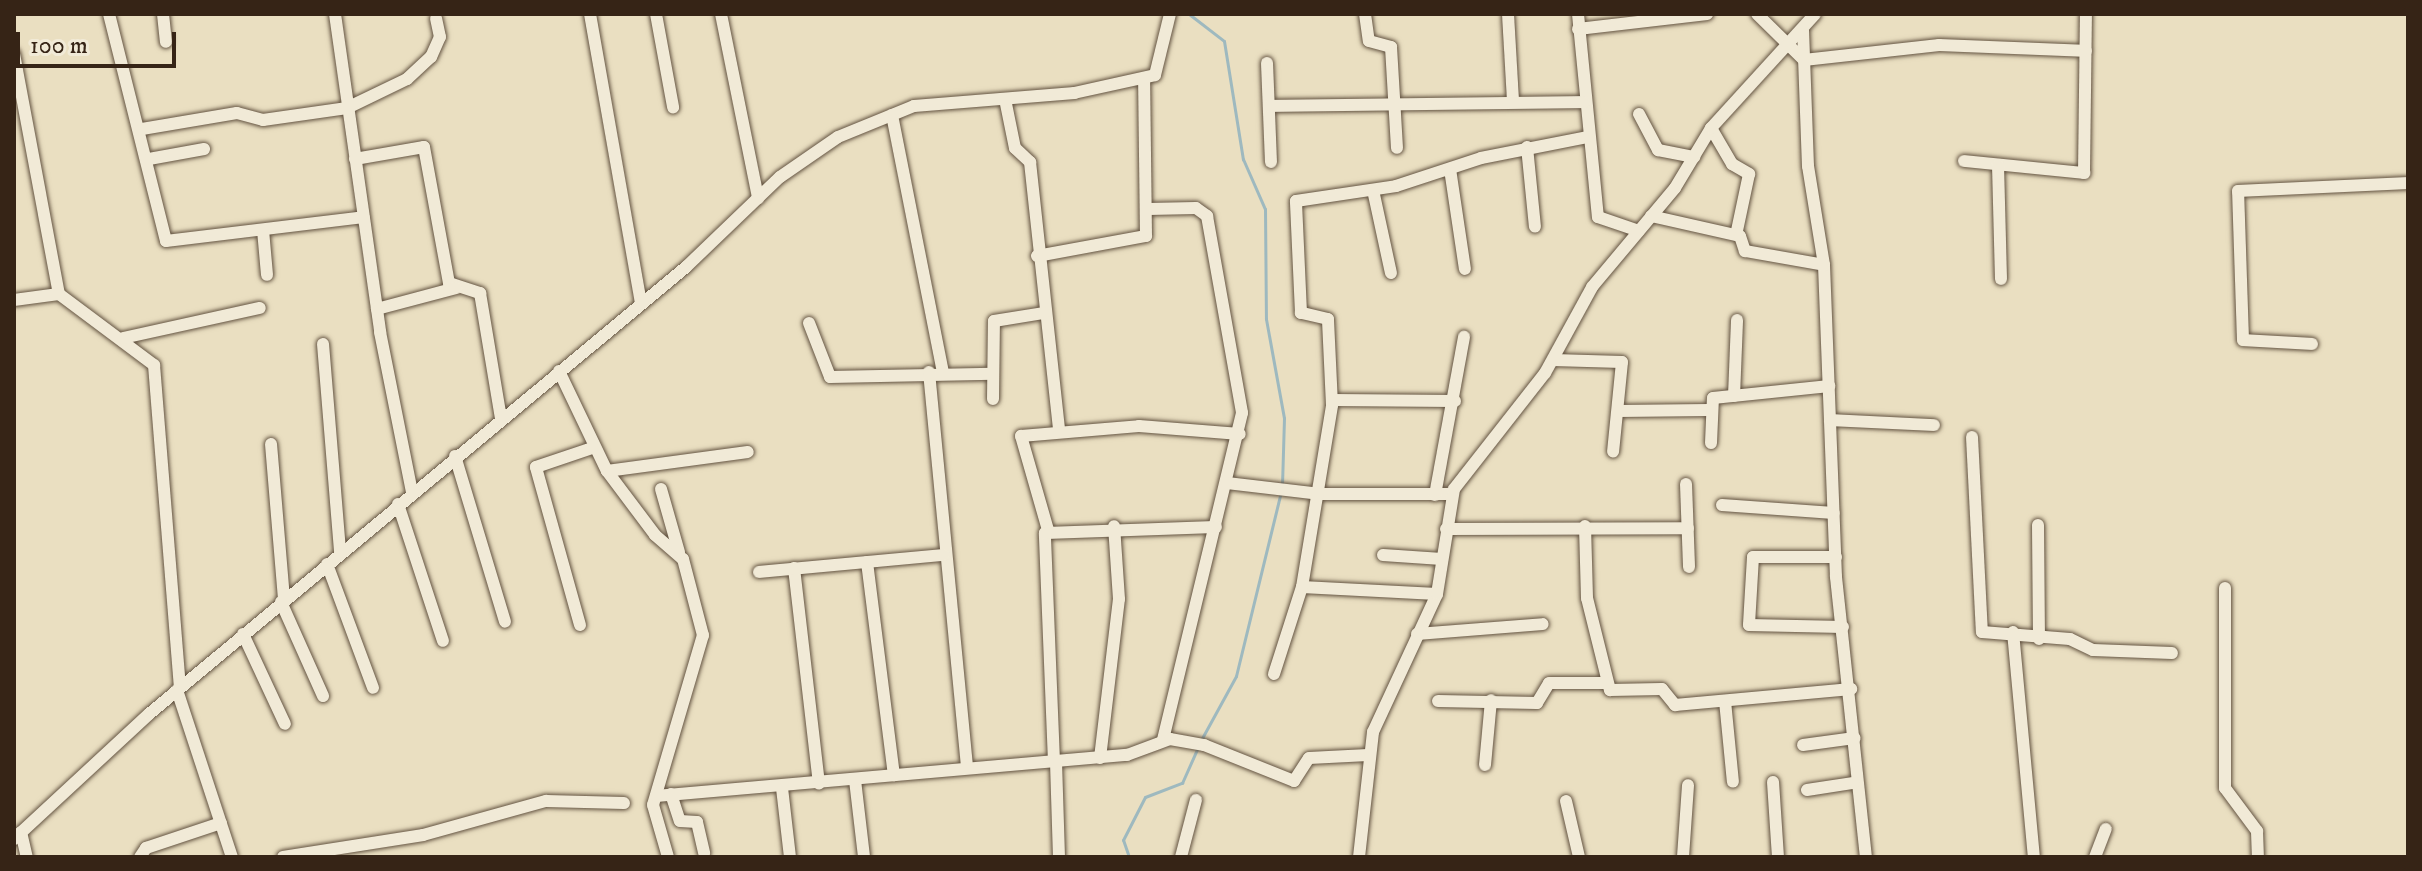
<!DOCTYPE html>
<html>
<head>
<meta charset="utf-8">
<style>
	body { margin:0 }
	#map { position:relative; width:2422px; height:871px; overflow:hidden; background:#eadfc1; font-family:"IM FELL DW Pica",serif }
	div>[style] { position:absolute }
	.stream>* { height:3px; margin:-1.5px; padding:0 1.5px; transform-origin:1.5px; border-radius:1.5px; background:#9eb9bf }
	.roads { filter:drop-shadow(0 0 2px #635341) drop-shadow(0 0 2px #635341) }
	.street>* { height:12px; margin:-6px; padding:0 6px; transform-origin:6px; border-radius:6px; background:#f1ead7 }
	span { translate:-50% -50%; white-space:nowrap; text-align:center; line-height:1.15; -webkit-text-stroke:6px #f1ead7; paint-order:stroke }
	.frame { position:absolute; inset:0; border:16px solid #362416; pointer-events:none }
	.scale { position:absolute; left:16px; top:32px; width:160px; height:36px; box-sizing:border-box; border:4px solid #362416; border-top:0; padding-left:10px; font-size:24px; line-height:28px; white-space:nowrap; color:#362416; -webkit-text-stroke:6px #f1ead7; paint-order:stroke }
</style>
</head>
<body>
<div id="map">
	<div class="stream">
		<i style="left:1189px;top:14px;width:44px;rotate:37.6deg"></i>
		<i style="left:1224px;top:41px;width:120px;rotate:80.9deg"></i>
		<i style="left:1243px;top:159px;width:55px;rotate:66.3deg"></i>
		<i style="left:1265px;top:209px;width:110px;rotate:89.5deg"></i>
		<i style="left:1266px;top:319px;width:101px;rotate:79.7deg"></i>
		<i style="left:1284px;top:418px;width:66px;rotate:91.7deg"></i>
		<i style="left:1201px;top:740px;width:73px;rotate:-61.3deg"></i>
		<i style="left:1236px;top:676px;width:189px;rotate:-76.3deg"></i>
		<i style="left:1129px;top:857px;width:18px;rotate:-109deg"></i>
		<i style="left:1123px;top:840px;width:48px;rotate:-62.9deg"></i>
		<i style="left:1145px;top:797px;width:40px;rotate:-21deg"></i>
		<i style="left:1182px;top:783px;width:39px;rotate:-66deg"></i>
	</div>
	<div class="roads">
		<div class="street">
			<i style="left:109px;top:14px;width:234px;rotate:75.9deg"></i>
			<i style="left:166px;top:241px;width:199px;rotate:-6.9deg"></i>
			<i style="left:163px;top:14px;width:28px;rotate:84deg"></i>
			<i style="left:335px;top:14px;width:321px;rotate:81.9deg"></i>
			<i style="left:380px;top:332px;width:163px;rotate:78.7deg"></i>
			<i style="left:590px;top:14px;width:294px;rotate:80deg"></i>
			<i style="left:656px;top:14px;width:95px;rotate:79.6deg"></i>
			<i style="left:721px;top:14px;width:188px;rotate:78.6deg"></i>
			<i style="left:1365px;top:14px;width:27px;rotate:82deg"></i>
			<i style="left:1369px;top:41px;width:23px;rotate:15deg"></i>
			<i style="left:1391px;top:47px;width:101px;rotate:86.6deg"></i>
			<i style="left:1508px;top:14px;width:87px;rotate:86.7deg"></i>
			<i style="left:1578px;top:14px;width:204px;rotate:84.4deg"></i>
			<i style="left:1598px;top:217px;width:43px;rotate:18.9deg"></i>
			<i style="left:1757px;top:14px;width:66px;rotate:44.4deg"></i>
			<i style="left:1804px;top:60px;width:136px;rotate:-6.3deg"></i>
			<i style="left:1939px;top:45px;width:147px;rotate:2.3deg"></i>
			<i style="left:1578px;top:29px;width:130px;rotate:-6.6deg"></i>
			<i style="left:1803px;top:30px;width:136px;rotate:87.9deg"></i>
			<i style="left:1808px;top:166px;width:100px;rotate:80.8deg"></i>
			<i style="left:1824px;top:265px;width:312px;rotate:87.8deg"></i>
			<i style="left:1836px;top:577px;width:282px;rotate:83.9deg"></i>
			<i style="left:14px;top:54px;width:244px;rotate:79.4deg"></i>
			<i style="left:59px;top:294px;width:119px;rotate:36.8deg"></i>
			<i style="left:154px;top:365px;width:323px;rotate:85.4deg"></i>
			<i style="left:1267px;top:63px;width:99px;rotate:87.7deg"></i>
			<i style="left:1005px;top:99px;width:50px;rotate:78.5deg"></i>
			<i style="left:1015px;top:148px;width:21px;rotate:43deg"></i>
			<i style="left:1030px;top:162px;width:271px;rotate:83.8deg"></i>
			<i style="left:1269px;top:106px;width:315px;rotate:-0.7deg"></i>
			<i style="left:1639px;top:114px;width:41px;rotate:62.2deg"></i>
			<i style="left:1658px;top:150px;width:37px;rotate:11deg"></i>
			<i style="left:892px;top:115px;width:263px;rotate:78.8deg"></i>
			<i style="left:1711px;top:128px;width:42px;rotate:59.7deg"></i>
			<i style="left:1732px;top:164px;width:20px;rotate:30deg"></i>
			<i style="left:1749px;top:174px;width:62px;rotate:102deg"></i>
			<i style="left:142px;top:129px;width:96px;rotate:-9.6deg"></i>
			<i style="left:237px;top:113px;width:27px;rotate:15deg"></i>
			<i style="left:263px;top:120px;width:85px;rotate:-8.1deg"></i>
			<i style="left:347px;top:108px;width:67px;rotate:-25.8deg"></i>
			<i style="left:407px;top:79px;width:33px;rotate:-43deg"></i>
			<i style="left:431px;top:57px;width:22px;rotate:-66deg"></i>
			<i style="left:440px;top:37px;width:19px;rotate:-102deg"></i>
			<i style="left:1527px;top:147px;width:80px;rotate:84.3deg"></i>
			<i style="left:149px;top:159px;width:56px;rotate:-10.3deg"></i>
			<i style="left:355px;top:159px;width:70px;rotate:-9.9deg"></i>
			<i style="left:424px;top:147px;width:138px;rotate:79.6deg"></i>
			<i style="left:449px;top:283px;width:33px;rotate:18deg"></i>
			<i style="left:480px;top:293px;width:127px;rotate:80.5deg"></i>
			<i style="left:1964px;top:161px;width:121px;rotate:5.7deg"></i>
			<i style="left:2084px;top:173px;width:159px;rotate:-89.3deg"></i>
			<i style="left:1998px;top:165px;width:114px;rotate:88.5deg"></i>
			<i style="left:1450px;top:169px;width:101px;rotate:81.5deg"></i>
			<i style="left:1373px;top:190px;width:85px;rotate:77.8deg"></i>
			<i style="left:1148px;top:209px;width:48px;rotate:-1.2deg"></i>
			<i style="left:1196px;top:208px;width:14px;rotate:36deg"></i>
			<i style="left:1207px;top:216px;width:200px;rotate:79.9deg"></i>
			<i style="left:1242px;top:413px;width:336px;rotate:103.6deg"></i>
			<i style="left:1651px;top:216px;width:91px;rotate:12.7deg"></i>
			<i style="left:1740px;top:236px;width:16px;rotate:72deg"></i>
			<i style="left:1745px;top:251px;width:80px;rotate:10deg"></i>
			<i style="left:263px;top:230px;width:45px;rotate:84.9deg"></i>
			<i style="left:1037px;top:256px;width:111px;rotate:-10.4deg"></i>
			<i style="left:1146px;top:236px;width:158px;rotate:-90.7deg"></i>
			<i style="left:14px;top:300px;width:45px;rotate:-7.6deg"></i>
			<i style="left:377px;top:309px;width:82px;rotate:-14.9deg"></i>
			<i style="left:809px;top:323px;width:58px;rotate:68.7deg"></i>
			<i style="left:830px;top:377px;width:163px;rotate:-1.1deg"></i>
			<i style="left:123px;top:338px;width:140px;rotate:-12.4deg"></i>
			<i style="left:323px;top:344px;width:210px;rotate:85.3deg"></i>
			<i style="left:2312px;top:344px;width:69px;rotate:-176.7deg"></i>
			<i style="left:2243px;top:340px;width:149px;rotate:-91.9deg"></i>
			<i style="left:2238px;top:191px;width:170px;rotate:-2.7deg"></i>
			<i style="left:1553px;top:360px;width:69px;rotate:1.7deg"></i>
			<i style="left:1622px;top:362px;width:90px;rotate:95.7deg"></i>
			<i style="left:559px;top:371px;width:111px;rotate:64.4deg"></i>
			<i style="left:607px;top:471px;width:80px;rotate:53.1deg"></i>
			<i style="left:655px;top:535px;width:37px;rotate:41deg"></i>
			<i style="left:683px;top:559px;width:79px;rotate:75.3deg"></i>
			<i style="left:703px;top:635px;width:177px;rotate:106.4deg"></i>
			<i style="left:653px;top:805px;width:54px;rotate:73.9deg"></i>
			<i style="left:929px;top:372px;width:397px;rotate:84.5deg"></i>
			<i style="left:1734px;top:396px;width:76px;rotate:-87.7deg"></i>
			<i style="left:993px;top:399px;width:78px;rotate:-89.3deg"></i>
			<i style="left:994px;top:321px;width:51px;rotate:-9.1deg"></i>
			<i style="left:1332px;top:400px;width:123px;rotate:0.5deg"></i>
			<i style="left:1618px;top:411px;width:91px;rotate:-0.6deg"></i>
			<i style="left:1830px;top:420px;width:104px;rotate:2.8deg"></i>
			<i style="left:1972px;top:437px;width:195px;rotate:87.1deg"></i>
			<i style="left:1982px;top:632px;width:88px;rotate:4.5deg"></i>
			<i style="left:2070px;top:639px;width:25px;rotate:26deg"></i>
			<i style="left:2093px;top:650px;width:79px;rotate:2.2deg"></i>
			<i style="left:1711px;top:443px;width:45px;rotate:-87.5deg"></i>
			<i style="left:1713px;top:398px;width:117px;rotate:-5.9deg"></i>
			<i style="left:271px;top:444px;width:157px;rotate:85.2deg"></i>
			<i style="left:455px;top:456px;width:173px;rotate:73.2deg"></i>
			<i style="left:607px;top:471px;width:142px;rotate:-7.7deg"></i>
			<i style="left:1227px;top:483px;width:94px;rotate:6.7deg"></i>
			<i style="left:1320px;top:494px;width:132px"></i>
			<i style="left:1686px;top:484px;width:83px;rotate:87.9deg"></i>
			<i style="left:661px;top:489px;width:66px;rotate:74.1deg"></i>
			<i style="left:1435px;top:495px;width:161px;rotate:-79.6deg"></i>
			<i style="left:398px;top:504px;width:144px;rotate:71.8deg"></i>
			<i style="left:1722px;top:505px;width:112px;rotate:4.1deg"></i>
			<i style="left:2038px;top:525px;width:114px;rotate:89.5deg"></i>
			<i style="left:1585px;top:526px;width:72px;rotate:88.4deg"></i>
			<i style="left:1587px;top:598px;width:95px;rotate:76deg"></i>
			<i style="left:1610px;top:690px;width:52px;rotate:-1.1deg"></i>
			<i style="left:1662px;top:689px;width:21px;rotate:51deg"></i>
			<i style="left:1675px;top:705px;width:177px;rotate:-5.2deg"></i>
			<i style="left:1446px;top:529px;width:242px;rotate:-0.2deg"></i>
			<i style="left:1048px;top:530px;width:98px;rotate:-106deg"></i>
			<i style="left:1021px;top:436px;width:118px;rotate:-4.8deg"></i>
			<i style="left:1139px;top:426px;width:101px;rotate:4.5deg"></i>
			<i style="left:1383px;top:555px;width:59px;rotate:3.9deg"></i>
			<i style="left:1836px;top:557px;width:83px;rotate:180deg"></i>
			<i style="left:1753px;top:557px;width:68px;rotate:93.4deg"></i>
			<i style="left:1749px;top:625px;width:94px;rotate:1.2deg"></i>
			<i style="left:867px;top:562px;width:215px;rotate:82.8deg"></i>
			<i style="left:327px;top:564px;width:132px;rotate:69.6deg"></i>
			<i style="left:794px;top:568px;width:217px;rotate:83.4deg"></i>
			<i style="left:759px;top:572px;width:185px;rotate:-5.3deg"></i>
			<i style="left:1302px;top:587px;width:135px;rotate:3deg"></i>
			<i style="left:2225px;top:588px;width:200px;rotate:90deg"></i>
			<i style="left:2225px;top:788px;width:54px;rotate:53.3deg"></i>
			<i style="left:2257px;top:831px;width:26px;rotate:88deg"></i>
			<i style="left:281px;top:602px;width:103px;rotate:65.9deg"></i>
			<i style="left:580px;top:625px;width:164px;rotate:-105.6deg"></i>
			<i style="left:536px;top:467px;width:59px;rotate:-18.7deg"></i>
			<i style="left:2013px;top:632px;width:226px;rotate:84.7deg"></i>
			<i style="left:243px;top:634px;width:99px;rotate:65deg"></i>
			<i style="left:1417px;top:634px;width:126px;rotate:-4.5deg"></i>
			<i style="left:1274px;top:674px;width:91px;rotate:-72.2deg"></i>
			<i style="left:1302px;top:587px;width:184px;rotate:-80.6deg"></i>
			<i style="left:1332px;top:405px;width:86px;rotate:-92.7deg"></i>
			<i style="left:1328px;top:319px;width:28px;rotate:-167deg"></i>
			<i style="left:1301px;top:313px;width:112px;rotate:-92.6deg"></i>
			<i style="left:1296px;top:201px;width:101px;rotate:-8.5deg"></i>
			<i style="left:1396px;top:186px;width:89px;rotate:-18.2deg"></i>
			<i style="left:1481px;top:158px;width:108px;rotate:-11.2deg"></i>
			<i style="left:177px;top:690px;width:176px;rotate:71.8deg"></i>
			<i style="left:1438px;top:701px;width:99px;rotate:1.2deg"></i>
			<i style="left:1537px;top:703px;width:23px;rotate:-59deg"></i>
			<i style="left:1549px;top:683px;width:57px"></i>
			<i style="left:1725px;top:701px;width:81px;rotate:84.4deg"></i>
			<i style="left:1803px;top:745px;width:52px;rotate:-7.7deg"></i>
			<i style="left:1100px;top:758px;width:160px;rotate:-83.2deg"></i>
			<i style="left:1119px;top:599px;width:73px;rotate:-93.9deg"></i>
			<i style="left:1054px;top:762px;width:229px;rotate:-92.3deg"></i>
			<i style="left:1045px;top:533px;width:171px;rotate:-2deg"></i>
			<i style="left:1056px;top:762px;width:95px;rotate:88.2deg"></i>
			<i style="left:1485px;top:765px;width:65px;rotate:-84.7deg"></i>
			<i style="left:855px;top:780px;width:78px;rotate:83.3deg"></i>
			<i style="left:1773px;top:782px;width:75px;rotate:86.2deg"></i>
			<i style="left:782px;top:788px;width:69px;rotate:83.4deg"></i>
			<i style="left:1807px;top:790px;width:47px;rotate:-8.7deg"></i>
			<i style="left:671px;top:794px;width:28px;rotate:72deg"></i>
			<i style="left:680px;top:821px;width:17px;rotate:3deg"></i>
			<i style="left:697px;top:822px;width:32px;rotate:77deg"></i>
			<i style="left:656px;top:796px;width:473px;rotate:-5deg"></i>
			<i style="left:1127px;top:755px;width:46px;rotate:-20.4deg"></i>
			<i style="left:1170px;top:739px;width:35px;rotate:10deg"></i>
			<i style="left:1204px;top:745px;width:97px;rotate:21.8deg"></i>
			<i style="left:1294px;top:781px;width:27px;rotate:-57deg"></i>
			<i style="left:1309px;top:758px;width:59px;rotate:-2.9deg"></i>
			<i style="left:1566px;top:801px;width:57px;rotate:76.9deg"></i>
			<i style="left:21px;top:832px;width:26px;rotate:77deg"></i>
			<i style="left:14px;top:839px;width:184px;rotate:-42.8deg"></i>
			<i style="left:149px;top:714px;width:699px;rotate:-39.77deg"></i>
			<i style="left:686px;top:267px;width:130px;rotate:-43.8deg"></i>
			<i style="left:780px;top:177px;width:70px;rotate:-34.6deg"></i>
			<i style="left:838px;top:137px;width:82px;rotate:-22.2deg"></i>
			<i style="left:914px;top:106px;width:161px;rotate:-4.6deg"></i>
			<i style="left:1074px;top:93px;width:83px;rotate:-12.5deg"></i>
			<i style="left:1155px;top:75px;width:63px;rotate:-76.2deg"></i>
			<i style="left:140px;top:857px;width:11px;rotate:-56deg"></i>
			<i style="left:146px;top:848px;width:79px;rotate:-18.4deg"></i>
			<i style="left:283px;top:857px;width:142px;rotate:-8.9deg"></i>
			<i style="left:423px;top:835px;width:128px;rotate:-15.5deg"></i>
			<i style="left:546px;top:801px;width:78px;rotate:1.5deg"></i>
			<i style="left:1181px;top:857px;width:59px;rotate:-75.3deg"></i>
			<i style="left:1359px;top:857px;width:126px;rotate:-83.6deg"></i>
			<i style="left:1373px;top:732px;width:152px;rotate:-65.1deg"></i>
			<i style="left:1437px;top:594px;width:106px;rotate:-80.8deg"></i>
			<i style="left:1454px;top:489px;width:147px;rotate:-51.9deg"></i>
			<i style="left:1545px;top:373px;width:98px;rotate:-61.3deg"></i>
			<i style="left:1592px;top:287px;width:129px;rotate:-50deg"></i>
			<i style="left:1675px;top:188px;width:70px;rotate:-59deg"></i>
			<i style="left:1711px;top:128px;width:154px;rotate:-47.6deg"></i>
			<i style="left:1683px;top:857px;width:72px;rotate:-86deg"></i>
			<i style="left:2095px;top:857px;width:30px;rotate:-69deg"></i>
		</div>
	</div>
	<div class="frame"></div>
	<div class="scale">100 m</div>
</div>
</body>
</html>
